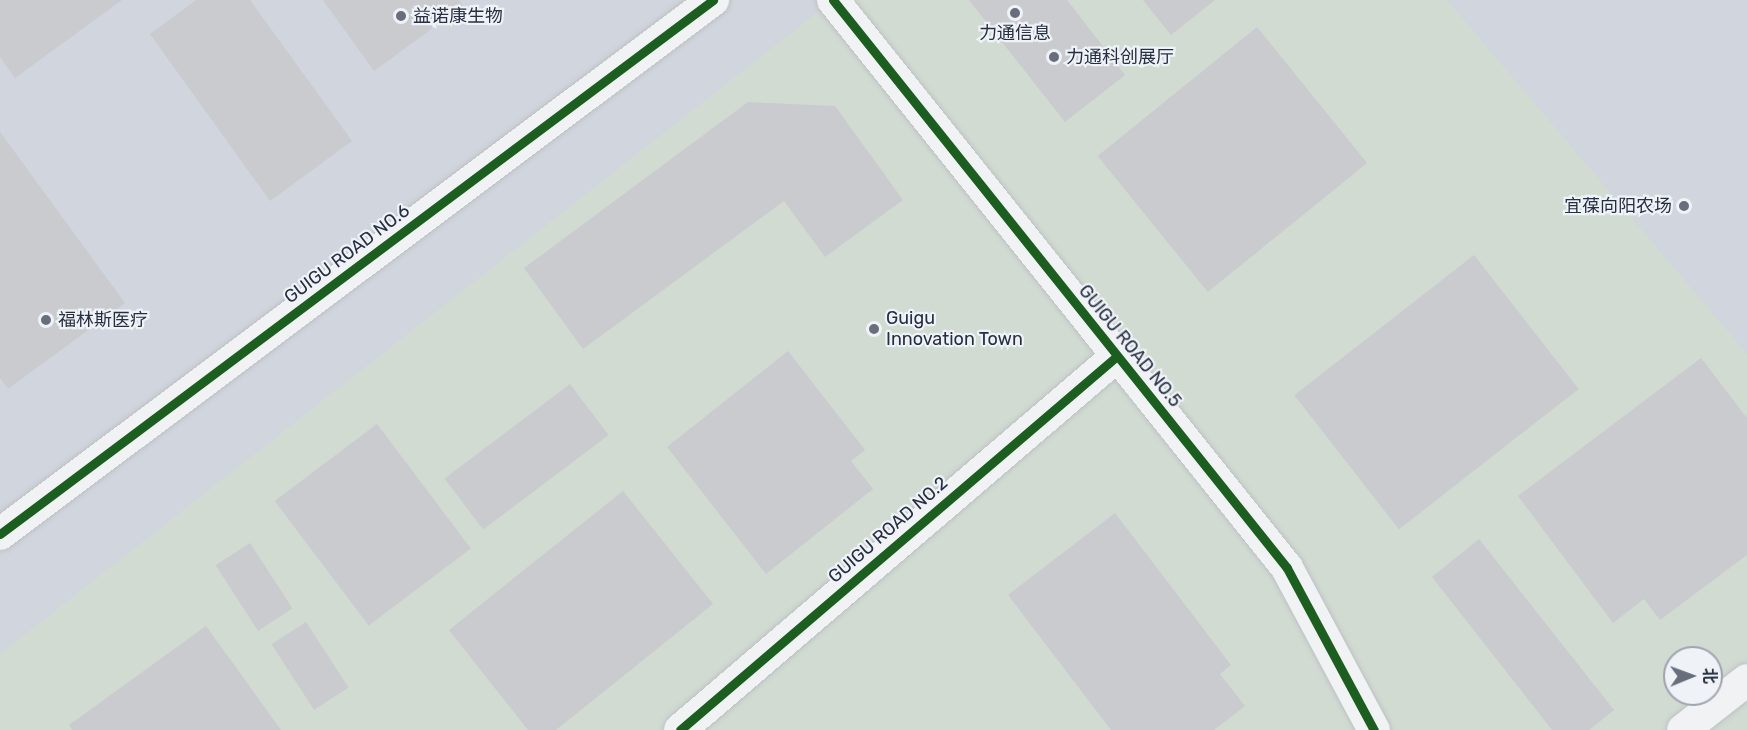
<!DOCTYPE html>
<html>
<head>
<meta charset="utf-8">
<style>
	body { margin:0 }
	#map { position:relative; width:1747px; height:730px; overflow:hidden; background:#e1e4e7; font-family:Rubik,"Noto Sans SC",sans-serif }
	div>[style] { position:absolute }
	.built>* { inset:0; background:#d1d5dd }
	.green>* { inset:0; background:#d1dbd2 }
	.building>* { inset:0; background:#c9cbcf; transform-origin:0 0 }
	.roads { filter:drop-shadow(0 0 2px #bec1c5) drop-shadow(0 0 2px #bec1c5) }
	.minor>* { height:32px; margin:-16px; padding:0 16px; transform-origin:16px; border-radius:16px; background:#f1f2f3 }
	.cycleway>* { height:9px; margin:-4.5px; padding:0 4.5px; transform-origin:4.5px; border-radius:4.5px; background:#1b5e20 }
	.dots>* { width:16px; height:16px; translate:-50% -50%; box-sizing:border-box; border:3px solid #eff2f7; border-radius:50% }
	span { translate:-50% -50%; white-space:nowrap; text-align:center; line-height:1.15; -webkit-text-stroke:4.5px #eff2f7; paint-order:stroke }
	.poi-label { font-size:18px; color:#272f42 }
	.left { translate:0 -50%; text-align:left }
	.right { translate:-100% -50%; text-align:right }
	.street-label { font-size:18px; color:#272f42 }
	.north { position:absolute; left:1663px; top:646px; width:60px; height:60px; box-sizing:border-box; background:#eff2f7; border:2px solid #9fa4af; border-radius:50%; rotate:89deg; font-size:16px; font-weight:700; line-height:24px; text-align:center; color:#272f42 }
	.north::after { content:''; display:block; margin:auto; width:21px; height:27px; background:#686e7c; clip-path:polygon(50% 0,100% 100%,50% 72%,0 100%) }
</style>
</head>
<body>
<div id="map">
	<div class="built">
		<i style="clip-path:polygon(evenodd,0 0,1747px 0,1747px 730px,0 730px,0 0,1675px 658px,1711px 658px,1711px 694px,1675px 694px,1675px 658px)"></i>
	</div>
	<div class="green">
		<i style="clip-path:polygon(evenodd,833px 0,1447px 0,1747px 354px,1747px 730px,0 730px,0 654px,833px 0,1675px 658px,1711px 658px,1711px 694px,1675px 694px,1675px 658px)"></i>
	</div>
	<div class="building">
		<i style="clip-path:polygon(0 0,122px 0,15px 78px,0 57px)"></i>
		<i style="clip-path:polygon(196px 0,250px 0,352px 141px,270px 201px,150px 34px)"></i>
		<i style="clip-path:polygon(323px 0,459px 0,463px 6px,374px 71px)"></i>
		<i style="clip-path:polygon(969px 0,1067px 0,1125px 75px,1065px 122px)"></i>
		<i style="clip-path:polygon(1143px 0,1215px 0,1171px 35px)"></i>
		<i style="left:1257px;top:27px;width:175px;height:205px;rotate:51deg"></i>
		<i style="clip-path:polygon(748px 102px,835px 106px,903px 200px,825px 257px,784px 201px,583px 349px,524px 268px)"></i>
		<i style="clip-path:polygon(0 132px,125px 303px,8px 389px,0 378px)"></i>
		<i style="left:1474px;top:255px;width:170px;height:228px;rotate:52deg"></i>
		<i style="clip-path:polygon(788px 351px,865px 450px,851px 461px,873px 489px,766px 574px,667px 447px)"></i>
		<i style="clip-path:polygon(1701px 358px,1747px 418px,1747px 555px,1660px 620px,1644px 599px,1613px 623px,1518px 496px)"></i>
		<i style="left:570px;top:384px;width:64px;height:157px;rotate:53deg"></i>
		<i style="left:377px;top:424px;width:156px;height:128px;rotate:53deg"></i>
		<i style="clip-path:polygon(623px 491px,713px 604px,556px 730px,528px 730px,449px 630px)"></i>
		<i style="clip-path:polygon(1115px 513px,1231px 665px,1220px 674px,1245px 706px,1214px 730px,1111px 730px,1008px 595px)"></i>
		<i style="clip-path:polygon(1479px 539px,1614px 710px,1589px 730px,1552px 730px,1432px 577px)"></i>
		<i style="left:250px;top:543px;width:78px;height:41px;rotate:57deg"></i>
		<i style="left:306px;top:622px;width:78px;height:41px;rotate:57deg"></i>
		<i style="clip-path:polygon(206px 626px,281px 730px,72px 730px,69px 725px)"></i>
	</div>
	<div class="roads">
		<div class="minor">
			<i style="left:833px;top:0;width:727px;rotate:51.36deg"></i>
			<i style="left:1287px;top:568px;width:184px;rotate:61.8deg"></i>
			<i style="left:0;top:534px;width:891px;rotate:-36.83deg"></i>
			<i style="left:680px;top:730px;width:575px;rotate:-40.56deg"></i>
			<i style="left:1683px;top:730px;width:81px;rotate:-38deg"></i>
		</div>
	</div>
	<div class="cycleway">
		<i style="left:833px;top:0;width:727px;rotate:51.36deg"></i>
		<i style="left:1287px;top:568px;width:184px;rotate:61.8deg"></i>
		<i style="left:0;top:534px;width:891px;rotate:-36.83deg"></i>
		<i style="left:680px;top:730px;width:575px;rotate:-40.56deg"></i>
	</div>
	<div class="dots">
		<i style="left:1015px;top:13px;background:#686e7c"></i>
		<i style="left:401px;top:16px;background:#686e7c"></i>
		<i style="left:1054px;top:57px;background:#686e7c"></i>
		<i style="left:1684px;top:206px;background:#686e7c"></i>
		<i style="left:46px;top:320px;background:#686e7c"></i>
		<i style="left:874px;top:329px;background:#686e7c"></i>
	</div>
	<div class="poi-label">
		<span class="left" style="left:413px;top:16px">益诺康生物</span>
		<span style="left:1015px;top:33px">力通信息</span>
		<span class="left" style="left:1066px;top:57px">力通科创展厅</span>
		<span class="right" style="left:1672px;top:206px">宜葆向阳农场</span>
		<span class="left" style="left:886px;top:329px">Guigu<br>Innovation Town</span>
		<span class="left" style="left:58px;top:320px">福林斯医疗</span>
	</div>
	<div class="street-label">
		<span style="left:347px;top:254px;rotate:-37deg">GUIGU ROAD NO.6</span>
		<span style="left:1130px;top:346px;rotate:51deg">GUIGU ROAD NO.5</span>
		<span style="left:888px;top:530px;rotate:-41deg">GUIGU ROAD NO.2</span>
	</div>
	<div class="north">北</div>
</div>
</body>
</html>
